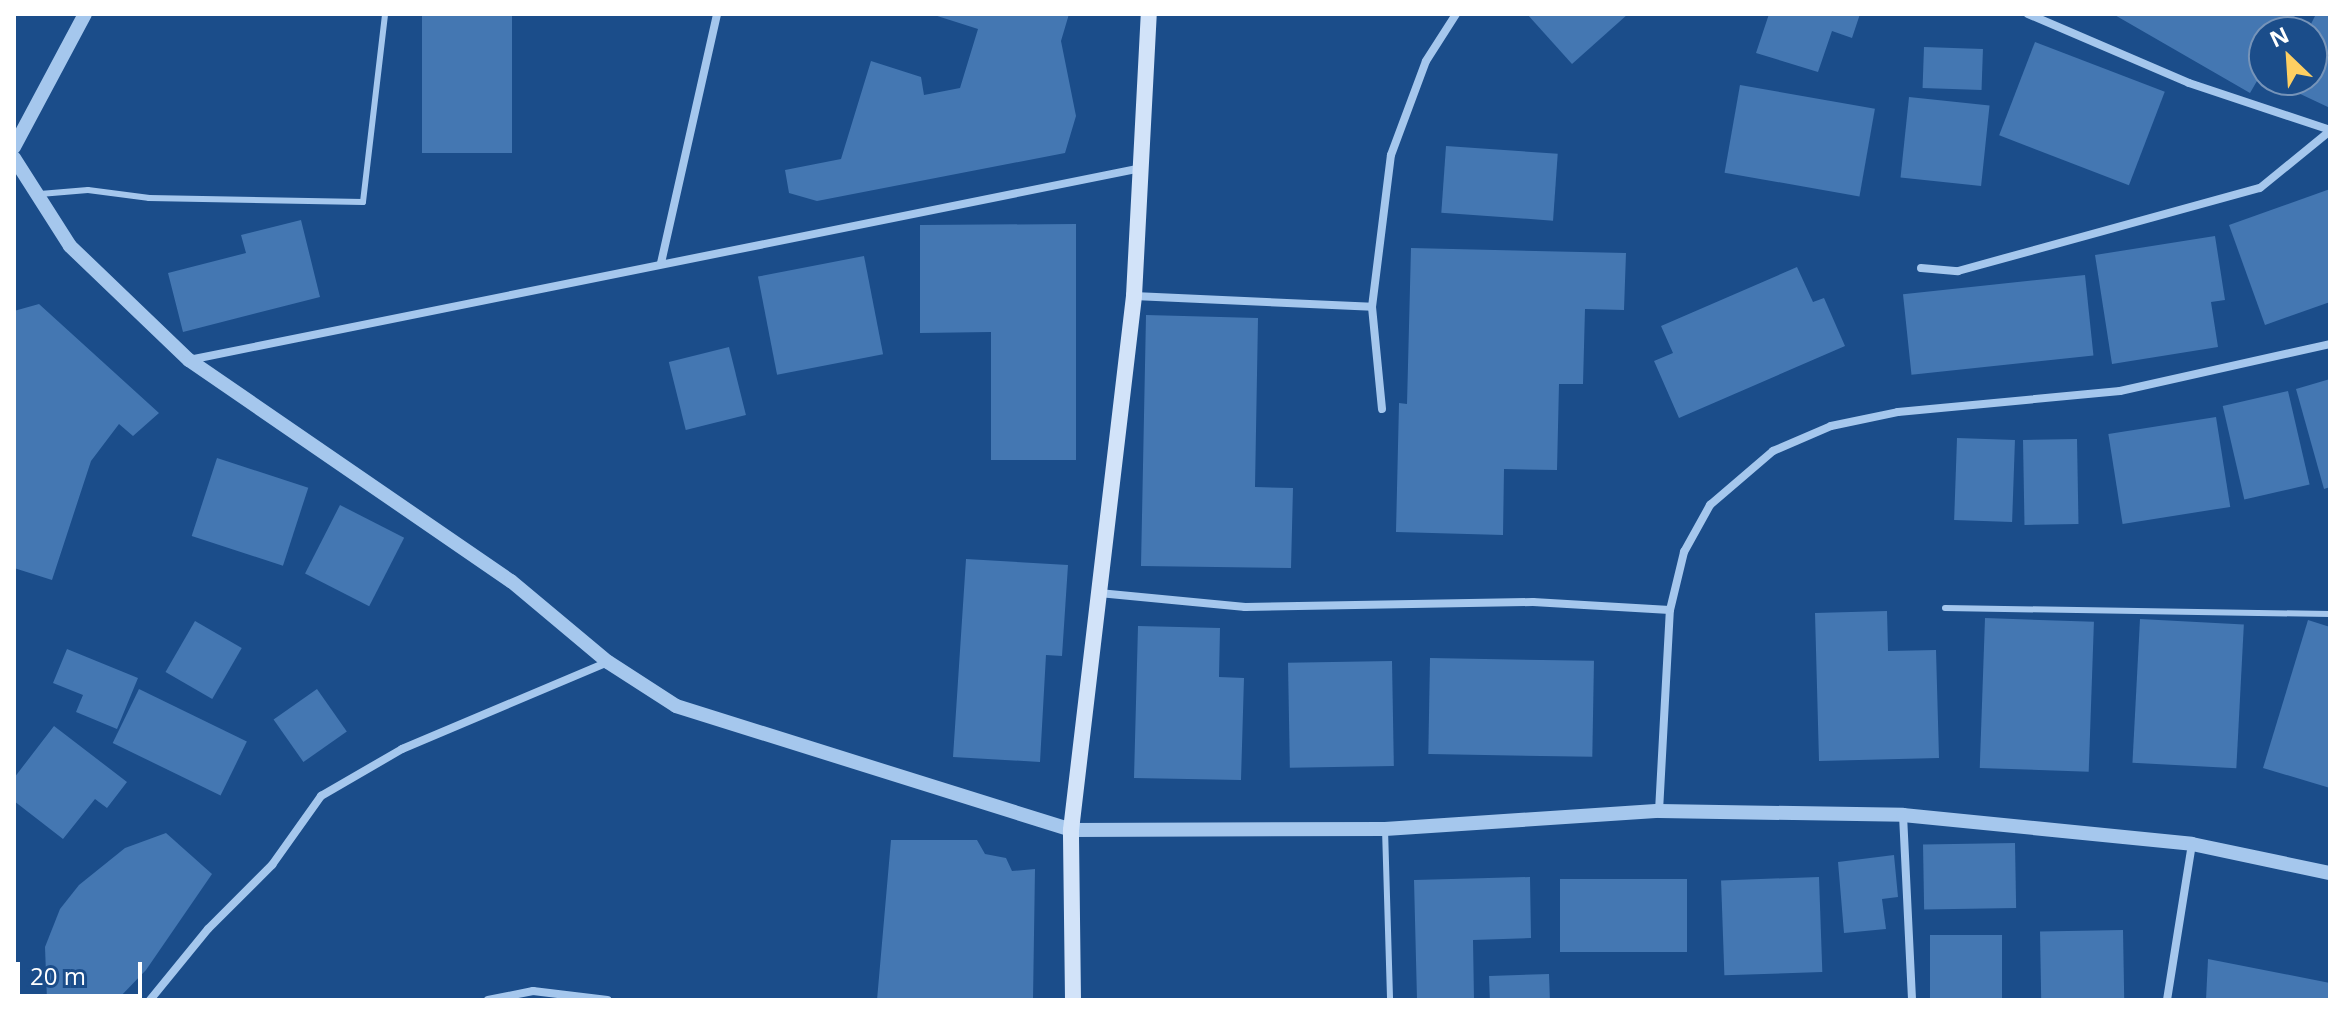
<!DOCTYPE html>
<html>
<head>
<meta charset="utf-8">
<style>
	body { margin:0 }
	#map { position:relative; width:2344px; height:1014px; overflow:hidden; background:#1b4d8a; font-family:"Open Sans",sans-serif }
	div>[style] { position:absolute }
	.building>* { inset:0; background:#4477b2; transform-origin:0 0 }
	.service>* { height:6px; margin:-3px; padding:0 3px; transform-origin:3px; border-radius:3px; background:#a5c7ed }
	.minor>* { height:8px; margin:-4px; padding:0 4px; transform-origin:4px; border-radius:4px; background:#a5c7ed }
	.tertiary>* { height:14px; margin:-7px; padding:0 7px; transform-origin:7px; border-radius:7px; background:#a5c7ed }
	.secondary>* { height:16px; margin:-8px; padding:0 8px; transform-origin:8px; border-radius:8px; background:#d2e3f9 }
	span { translate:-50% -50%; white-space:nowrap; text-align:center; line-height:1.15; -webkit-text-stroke:7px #1b4d8a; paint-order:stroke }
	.frame { position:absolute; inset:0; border:16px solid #fff; pointer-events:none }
	.north { position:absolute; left:2248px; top:16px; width:80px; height:80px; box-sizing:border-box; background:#1b4d8a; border:2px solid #7694b9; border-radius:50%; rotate:335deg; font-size:22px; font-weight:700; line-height:32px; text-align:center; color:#fff }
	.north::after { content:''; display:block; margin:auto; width:28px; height:36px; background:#fecf62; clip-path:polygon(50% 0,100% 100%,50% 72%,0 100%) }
	.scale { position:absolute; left:16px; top:962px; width:126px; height:36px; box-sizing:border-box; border:4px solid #fff; border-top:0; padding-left:10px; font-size:24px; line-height:28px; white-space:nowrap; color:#fff; -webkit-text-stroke:6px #1b4d8a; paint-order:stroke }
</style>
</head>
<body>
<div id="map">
	<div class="building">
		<i style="left:422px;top:14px;width:90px;height:139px"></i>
		<i style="clip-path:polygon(931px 14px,1069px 14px,1061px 41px,1076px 116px,1065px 153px,817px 201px,789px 193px,785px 170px,841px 159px,871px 61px,921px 77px,924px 95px,960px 88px,978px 29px)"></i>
		<i style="clip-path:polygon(1527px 14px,1628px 14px,1572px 64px)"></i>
		<i style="clip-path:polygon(1769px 14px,1860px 14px,1852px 38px,1832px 31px,1818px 72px,1756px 53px)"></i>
		<i style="clip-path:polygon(2113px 14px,2296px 14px,2285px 32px,2264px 32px,2264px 69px,2250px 93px)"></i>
		<i style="clip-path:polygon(2316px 14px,2330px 14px,2330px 108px,2281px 85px,2284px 80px,2312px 80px,2312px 32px,2307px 32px)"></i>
		<i style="left:2035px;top:42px;width:139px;height:100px;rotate:21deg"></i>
		<i style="left:1924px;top:47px;width:59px;height:41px;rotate:2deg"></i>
		<i style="left:1740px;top:85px;width:137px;height:89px;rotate:10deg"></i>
		<i style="left:1909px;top:97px;width:81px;height:81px;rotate:6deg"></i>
		<i style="left:1446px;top:146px;width:112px;height:67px;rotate:4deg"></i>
		<i style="clip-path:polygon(2330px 189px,2330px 302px,2265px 325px,2229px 225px)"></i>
		<i style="clip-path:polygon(301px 220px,320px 297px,183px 332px,168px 273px,246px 253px,241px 235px)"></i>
		<i style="clip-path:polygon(1076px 224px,1076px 460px,991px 460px,991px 332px,920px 333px,920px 225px)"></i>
		<i style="clip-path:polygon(2215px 236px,2225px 300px,2211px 302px,2218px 347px,2112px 364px,2095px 255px)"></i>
		<i style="clip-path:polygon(1411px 248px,1626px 253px,1624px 310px,1585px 309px,1583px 384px,1559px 384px,1557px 470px,1504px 469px,1503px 535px,1396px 532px,1399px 403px,1407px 404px)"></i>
		<i style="left:864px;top:256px;width:100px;height:108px;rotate:79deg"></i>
		<i style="clip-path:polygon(1797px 267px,1813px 302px,1824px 298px,1845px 346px,1679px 418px,1654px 361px,1673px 353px,1661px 326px)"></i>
		<i style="left:2085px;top:275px;width:81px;height:183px;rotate:84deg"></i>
		<i style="clip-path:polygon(39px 304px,159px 413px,133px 436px,119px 424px,91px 461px,52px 580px,14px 568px,14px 311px)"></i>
		<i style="clip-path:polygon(1146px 315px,1258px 318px,1255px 487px,1293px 488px,1291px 568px,1141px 566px)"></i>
		<i style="left:729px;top:347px;width:70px;height:62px;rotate:76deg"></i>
		<i style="clip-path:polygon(2330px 379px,2330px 487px,2324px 489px,2296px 389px)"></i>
		<i style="left:2288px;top:391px;width:96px;height:67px;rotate:77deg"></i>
		<i style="left:2216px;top:417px;width:91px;height:109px;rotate:81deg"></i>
		<i style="left:1957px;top:438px;width:58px;height:82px;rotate:2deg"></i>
		<i style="left:2077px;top:439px;width:85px;height:54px;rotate:89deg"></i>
		<i style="left:217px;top:458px;width:96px;height:82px;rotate:18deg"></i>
		<i style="left:340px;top:505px;width:72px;height:77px;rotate:27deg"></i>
		<i style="clip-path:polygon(966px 559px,1068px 565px,1062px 656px,1046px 655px,1040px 762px,953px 757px)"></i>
		<i style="clip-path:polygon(1887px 611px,1888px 651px,1936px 650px,1939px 758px,1819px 761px,1815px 613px)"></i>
		<i style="left:1985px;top:618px;width:109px;height:150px;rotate:2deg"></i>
		<i style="left:2140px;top:619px;width:104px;height:144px;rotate:3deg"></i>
		<i style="clip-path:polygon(2308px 620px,2330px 627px,2330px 788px,2263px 768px)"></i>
		<i style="left:195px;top:621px;width:54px;height:59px;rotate:30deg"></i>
		<i style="clip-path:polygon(1138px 626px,1220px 628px,1219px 677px,1244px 678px,1241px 780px,1134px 778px)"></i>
		<i style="clip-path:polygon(67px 649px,138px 678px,117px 729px,76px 712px,83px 695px,53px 683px)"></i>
		<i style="left:1430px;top:658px;width:164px;height:96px;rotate:1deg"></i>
		<i style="left:1392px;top:661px;width:105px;height:104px;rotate:89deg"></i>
		<i style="left:139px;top:689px;width:120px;height:60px;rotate:26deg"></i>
		<i style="left:317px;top:689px;width:52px;height:53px;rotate:55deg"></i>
		<i style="clip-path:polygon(54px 726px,127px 782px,107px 808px,95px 799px,63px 839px,14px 801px,14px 778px)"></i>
		<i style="clip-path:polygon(166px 833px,212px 874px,146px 970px,117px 1000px,47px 1000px,45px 947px,60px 909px,79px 885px,125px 848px)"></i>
		<i style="clip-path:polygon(891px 840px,977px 840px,985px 854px,1006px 858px,1012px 871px,1035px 869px,1033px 1000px,877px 1000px)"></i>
		<i style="left:2015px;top:843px;width:65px;height:92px;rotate:89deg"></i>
		<i style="clip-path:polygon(1894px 855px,1898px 897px,1882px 899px,1886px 929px,1844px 933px,1838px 862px)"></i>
		<i style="clip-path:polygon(1530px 877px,1531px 938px,1473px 940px,1474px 1000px,1417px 1000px,1414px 880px)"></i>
		<i style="left:1819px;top:877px;width:95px;height:98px;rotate:88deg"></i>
		<i style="left:1687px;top:879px;width:73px;height:127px;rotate:90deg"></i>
		<i style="left:2123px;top:930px;width:70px;height:83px;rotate:89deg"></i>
		<i style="left:1930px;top:935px;width:72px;height:65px"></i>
		<i style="clip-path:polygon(2208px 959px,2330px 983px,2330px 1000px,2206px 1000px)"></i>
		<i style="left:1549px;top:974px;width:26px;height:60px;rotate:88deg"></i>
	</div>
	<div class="service">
		<i style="left:40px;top:194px;width:48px;rotate:-4.8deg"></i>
		<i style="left:88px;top:190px;width:62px;rotate:7.5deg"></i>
		<i style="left:149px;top:198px;width:214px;rotate:1.1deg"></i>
		<i style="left:363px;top:202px;width:189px;rotate:-83.3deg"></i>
		<i style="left:1945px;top:608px;width:385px;rotate:0.9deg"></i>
		<i style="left:1385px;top:829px;width:171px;rotate:88.3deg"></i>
	</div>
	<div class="minor">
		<i style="left:2028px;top:14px;width:175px;rotate:23.2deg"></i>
		<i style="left:2189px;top:83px;width:149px;rotate:18.4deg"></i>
		<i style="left:661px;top:263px;width:255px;rotate:-77.3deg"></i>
		<i style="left:1921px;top:268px;width:37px;rotate:5deg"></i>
		<i style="left:1958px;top:271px;width:313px;rotate:-15.4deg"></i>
		<i style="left:2260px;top:188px;width:90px;rotate:-39.2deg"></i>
		<i style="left:1134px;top:296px;width:238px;rotate:2.6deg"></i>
		<i style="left:189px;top:360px;width:971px;rotate:-11.4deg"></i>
		<i style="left:1382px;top:409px;width:102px;rotate:-95.6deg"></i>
		<i style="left:1372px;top:307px;width:153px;rotate:-82.9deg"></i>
		<i style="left:1391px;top:155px;width:100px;rotate:-69.6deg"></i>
		<i style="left:1426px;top:61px;width:56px;rotate:-57.4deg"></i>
		<i style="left:1099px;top:593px;width:147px;rotate:5.5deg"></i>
		<i style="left:1245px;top:607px;width:288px;rotate:-1deg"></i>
		<i style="left:1533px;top:602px;width:137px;rotate:3.3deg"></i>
		<i style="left:1659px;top:811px;width:201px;rotate:-86.9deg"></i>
		<i style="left:1670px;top:610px;width:60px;rotate:-76.4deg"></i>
		<i style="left:1684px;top:552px;width:54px;rotate:-61deg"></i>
		<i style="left:1710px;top:505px;width:83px;rotate:-40.6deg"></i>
		<i style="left:1773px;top:451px;width:63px;rotate:-23.3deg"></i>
		<i style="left:1831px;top:426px;width:68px;rotate:-11.8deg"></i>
		<i style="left:1898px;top:412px;width:223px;rotate:-5.4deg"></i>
		<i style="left:2120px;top:391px;width:215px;rotate:-12.6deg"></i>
		<i style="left:1903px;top:815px;width:185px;rotate:87.2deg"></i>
		<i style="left:150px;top:1000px;width:92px;rotate:-50.8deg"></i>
		<i style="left:208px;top:929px;width:91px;rotate:-45deg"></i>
		<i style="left:272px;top:865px;width:85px;rotate:-54.6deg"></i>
		<i style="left:321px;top:796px;width:94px;rotate:-30.1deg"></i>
		<i style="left:402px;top:749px;width:224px;rotate:-22.9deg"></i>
		<i style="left:488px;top:1000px;width:46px;rotate:-11.3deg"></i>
		<i style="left:533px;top:991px;width:75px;rotate:6.9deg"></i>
		<i style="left:2167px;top:1000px;width:158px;rotate:-80.9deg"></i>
	</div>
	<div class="tertiary">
		<i style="left:14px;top:147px;width:151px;rotate:-61.9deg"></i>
		<i style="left:14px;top:158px;width:104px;rotate:57.5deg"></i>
		<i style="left:70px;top:246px;width:165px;rotate:43.8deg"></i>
		<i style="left:189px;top:360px;width:391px;rotate:34.5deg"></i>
		<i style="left:511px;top:581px;width:126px;rotate:39.9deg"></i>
		<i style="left:608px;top:662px;width:81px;rotate:32.9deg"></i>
		<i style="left:676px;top:706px;width:414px;rotate:17.4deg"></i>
		<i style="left:1071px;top:830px;width:314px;rotate:-0.2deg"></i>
		<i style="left:1385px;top:829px;width:275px;rotate:-3.8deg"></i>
		<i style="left:1659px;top:811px;width:244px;rotate:0.9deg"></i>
		<i style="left:1903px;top:815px;width:290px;rotate:5.7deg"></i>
		<i style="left:2192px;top:844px;width:141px;rotate:11.9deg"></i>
	</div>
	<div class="secondary">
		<i style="left:1073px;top:1000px;width:170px;rotate:-90.7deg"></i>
		<i style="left:1071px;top:830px;width:538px;rotate:-83.27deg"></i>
		<i style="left:1134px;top:296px;width:282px;rotate:-87deg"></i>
	</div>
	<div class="frame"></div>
	<div class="north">N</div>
	<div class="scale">20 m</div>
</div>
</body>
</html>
